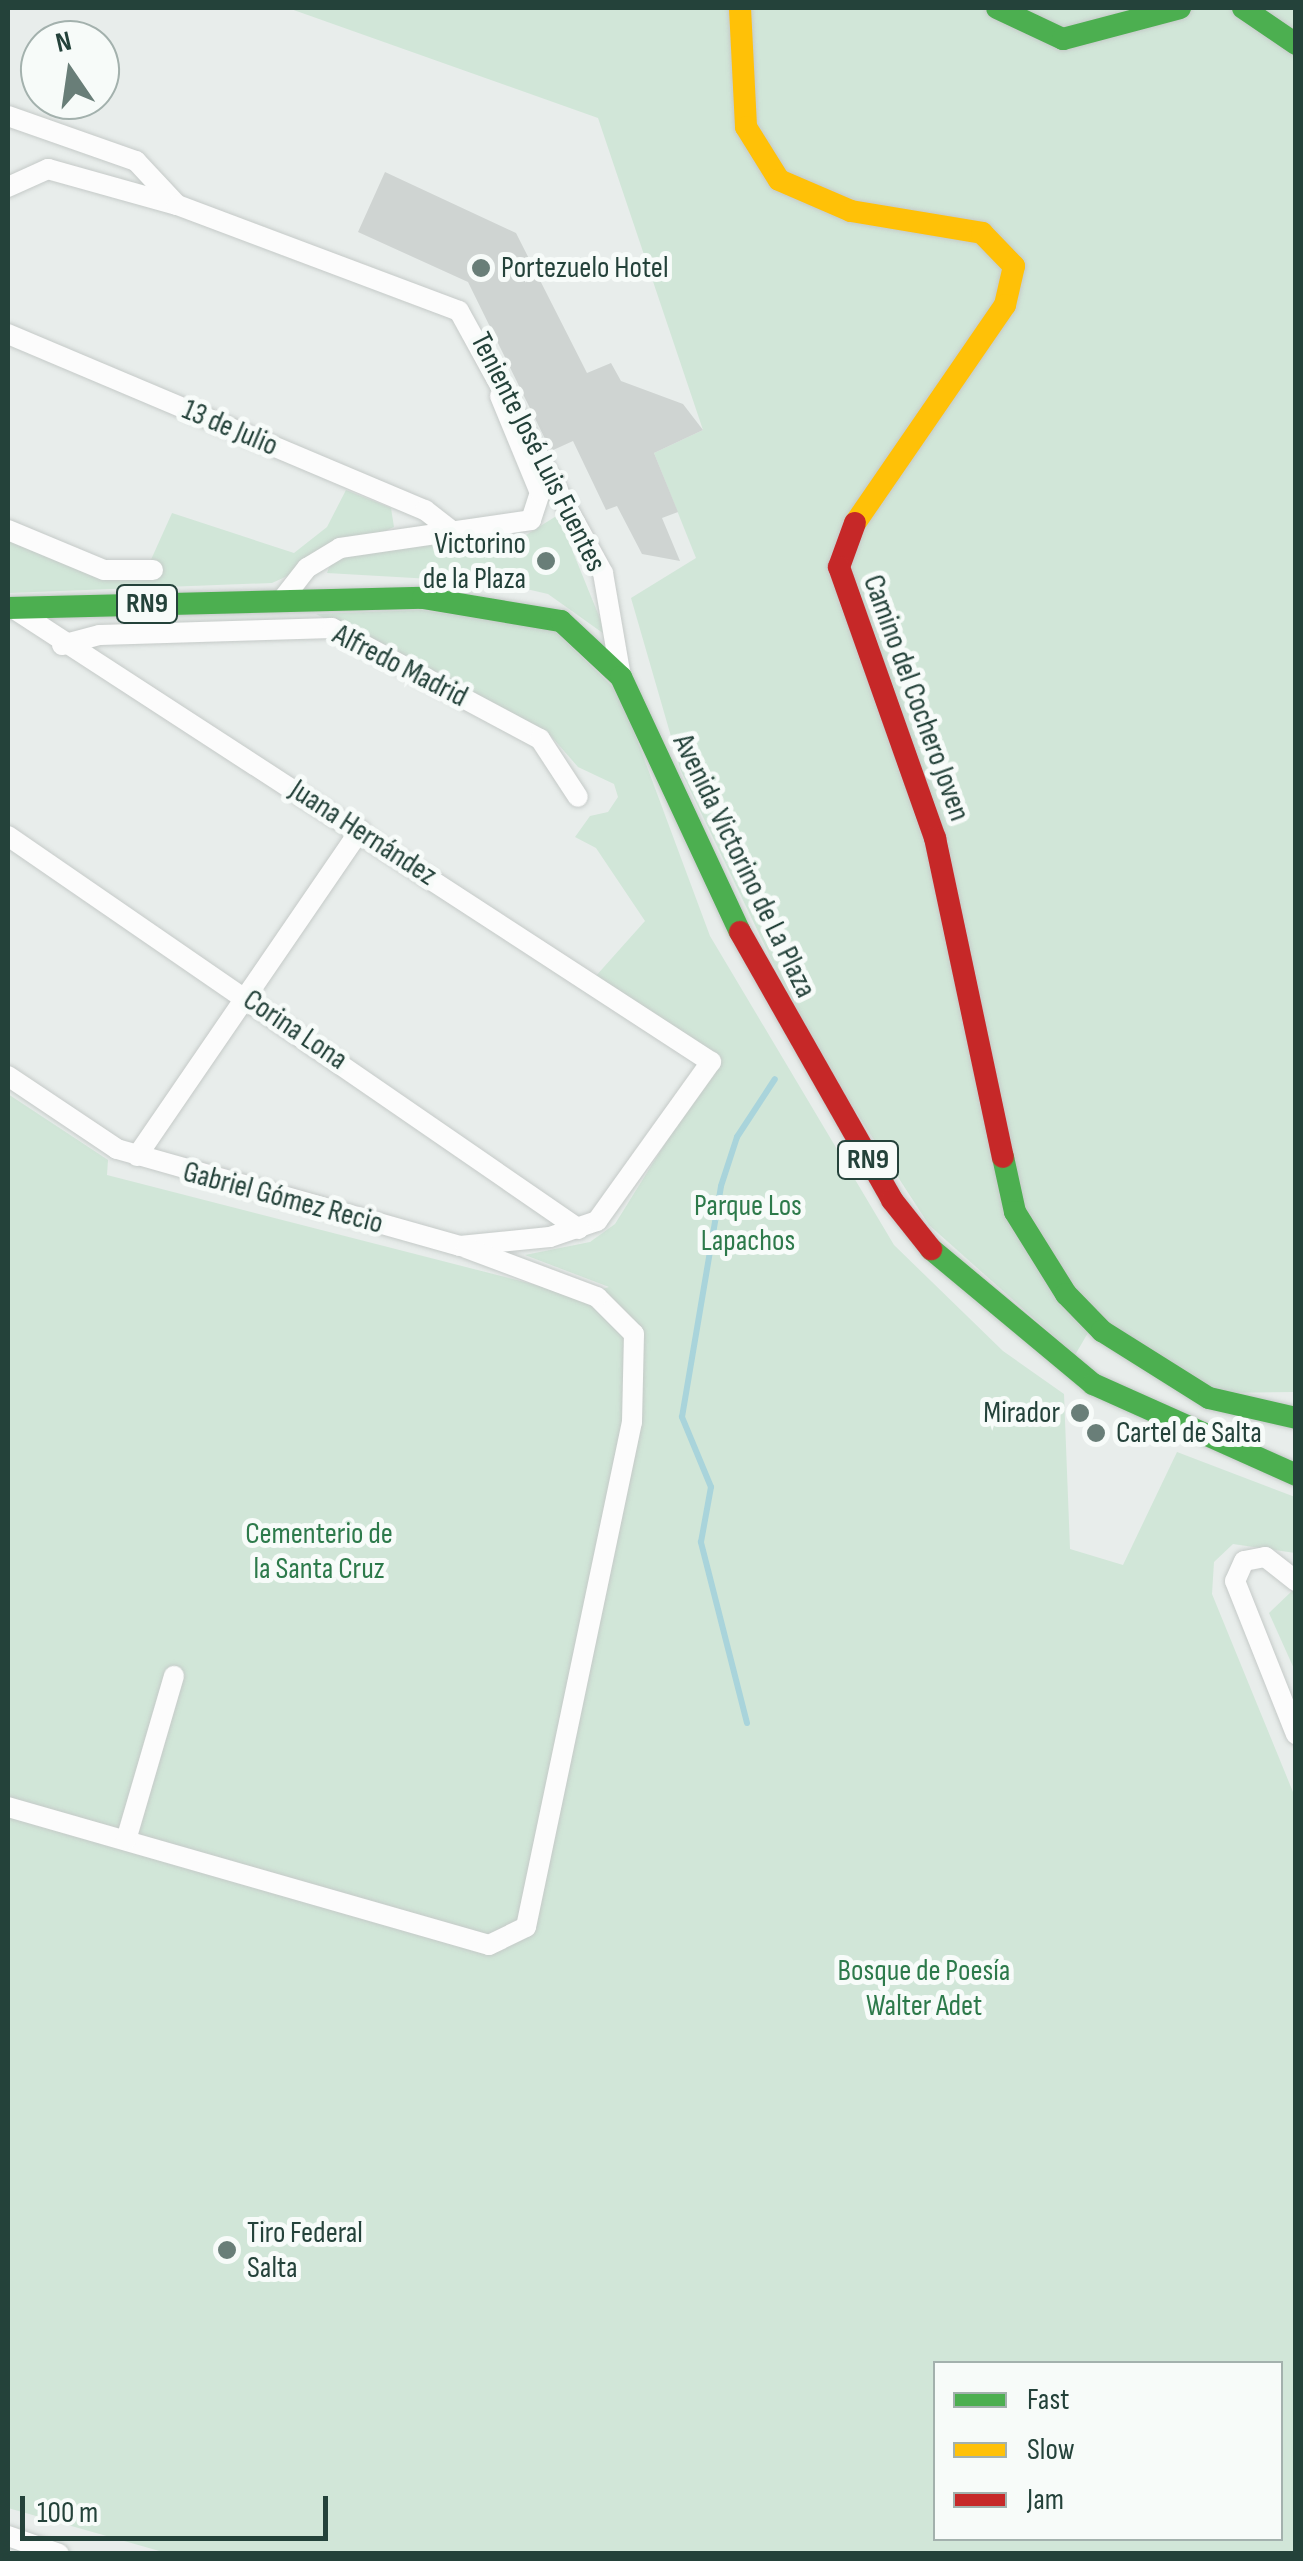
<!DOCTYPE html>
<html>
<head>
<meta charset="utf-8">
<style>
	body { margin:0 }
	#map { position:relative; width:1303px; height:2561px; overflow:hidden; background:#e8edeb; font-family:"Sofia Sans Condensed",sans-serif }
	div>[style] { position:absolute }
	.green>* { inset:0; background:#d1e6d8 }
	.stream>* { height:6px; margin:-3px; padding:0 3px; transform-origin:3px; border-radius:3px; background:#a9d4db }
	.building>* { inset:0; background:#cfd4d2 }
	.roads { filter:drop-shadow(0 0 2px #c5cac8) drop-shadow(0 0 2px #c5cac8) }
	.street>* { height:20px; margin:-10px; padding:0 10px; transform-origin:10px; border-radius:10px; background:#fcfcfc }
	.fast>* { height:22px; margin:-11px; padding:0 11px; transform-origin:11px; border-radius:11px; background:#4caf50 }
	.slow>* { height:22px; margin:-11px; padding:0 11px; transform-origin:11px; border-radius:11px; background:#ffc107 }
	.jam>* { height:22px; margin:-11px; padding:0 11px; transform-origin:11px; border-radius:11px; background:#c62828 }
	.dots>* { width:28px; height:28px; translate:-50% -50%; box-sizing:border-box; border:5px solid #f7fbf9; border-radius:50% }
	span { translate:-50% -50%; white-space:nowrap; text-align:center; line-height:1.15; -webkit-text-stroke:10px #f7fbf9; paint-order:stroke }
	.shield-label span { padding:2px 8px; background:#f7fbf9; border:2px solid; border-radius:8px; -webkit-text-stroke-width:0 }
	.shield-label { font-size:28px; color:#24423a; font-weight:700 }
	.poi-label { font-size:30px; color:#24423a }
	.left { translate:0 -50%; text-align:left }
	.right { translate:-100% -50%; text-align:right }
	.street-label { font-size:30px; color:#24423a }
	.park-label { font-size:30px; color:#2d7a4b }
	.frame { position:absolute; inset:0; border:10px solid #24423a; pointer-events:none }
	.legend { position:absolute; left:933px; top:2361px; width:350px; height:180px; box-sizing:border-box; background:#f7fbf9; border:2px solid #a3b1ad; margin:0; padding:12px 18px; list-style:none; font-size:30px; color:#24423a }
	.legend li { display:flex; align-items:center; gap:20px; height:50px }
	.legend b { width:50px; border:2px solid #a3b1ad }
	.north { position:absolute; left:20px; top:20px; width:100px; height:100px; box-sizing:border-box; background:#f7fbf9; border:2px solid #a3b1ad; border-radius:50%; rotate:347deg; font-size:28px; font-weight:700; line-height:40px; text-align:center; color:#24423a }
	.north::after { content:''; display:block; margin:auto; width:35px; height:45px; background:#697e78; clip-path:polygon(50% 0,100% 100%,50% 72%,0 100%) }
	.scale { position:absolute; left:20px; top:2496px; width:308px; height:45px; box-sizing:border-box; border:5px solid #24423a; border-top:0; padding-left:12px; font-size:30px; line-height:35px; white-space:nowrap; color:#24423a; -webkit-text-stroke:8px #f7fbf9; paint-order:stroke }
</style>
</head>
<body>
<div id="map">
	<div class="green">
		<i style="clip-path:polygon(288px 8px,1295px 8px,1295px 1392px,1218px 1393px,1092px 1326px,1075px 1355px,929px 1225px,812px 1044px,681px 771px,631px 598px,696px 558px,654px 453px,703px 430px,598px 118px)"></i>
		<i style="clip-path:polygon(346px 490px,391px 508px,394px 527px,272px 583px,8px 593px,8px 537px,145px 573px,172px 513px,294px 553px,327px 527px)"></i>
		<i style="clip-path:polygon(558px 515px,607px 636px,548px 594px,501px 583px,327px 573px,331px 562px,369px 550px,526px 535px)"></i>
		<i style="clip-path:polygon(evenodd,421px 610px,553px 629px,620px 694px,710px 936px,894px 1245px,1003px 1351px,1064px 1394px,1070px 1549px,1123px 1565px,1177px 1452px,1295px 1497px,1295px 1553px,1233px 1544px,1214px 1562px,1212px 1594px,1295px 1797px,1295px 2553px,170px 2554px,8px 2508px,8px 1094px,108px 1160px,107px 1175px,579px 1296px,609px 1287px,525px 1255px,590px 1242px,615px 1224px,717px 1060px,595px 977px,645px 921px,596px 848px,575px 837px,590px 816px,608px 812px,618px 797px,614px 784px,578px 767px,551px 736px,316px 614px,421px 610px,936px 2364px,1280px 2364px,1280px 2538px,936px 2538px,936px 2364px)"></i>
		<i style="clip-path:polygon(1293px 1590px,1296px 1593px,1295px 1671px,1269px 1613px)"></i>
	</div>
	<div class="stream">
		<i style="left:747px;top:1723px;width:187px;rotate:-104.3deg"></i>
		<i style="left:701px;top:1542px;width:56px;rotate:-79.7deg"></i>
		<i style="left:711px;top:1487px;width:76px;rotate:-112.5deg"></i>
		<i style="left:682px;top:1417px;width:234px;rotate:-80.4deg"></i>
		<i style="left:721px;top:1186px;width:52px;rotate:-71.9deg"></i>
		<i style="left:737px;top:1137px;width:69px;rotate:-56.8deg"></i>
	</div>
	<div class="building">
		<i style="clip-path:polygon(385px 172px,516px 233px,587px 373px,611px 363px,621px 381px,683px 404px,703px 430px,654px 453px,678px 512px,662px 518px,680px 561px,642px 554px,617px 506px,606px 510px,573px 441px,551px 451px,468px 282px,358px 232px)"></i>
	</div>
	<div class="roads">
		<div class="street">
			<i style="left:8px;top:116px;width:136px;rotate:19.4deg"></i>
			<i style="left:136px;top:161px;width:60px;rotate:47deg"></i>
			<i style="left:8px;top:187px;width:44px;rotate:-24.2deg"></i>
			<i style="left:48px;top:169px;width:134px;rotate:15.6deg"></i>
			<i style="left:177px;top:205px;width:301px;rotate:20.6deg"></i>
			<i style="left:459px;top:311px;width:299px;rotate:61.2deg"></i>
			<i style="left:603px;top:573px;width:106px;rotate:80.2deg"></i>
			<i style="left:8px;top:334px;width:453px;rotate:22.9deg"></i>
			<i style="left:425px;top:510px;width:31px;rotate:38deg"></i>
			<i style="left:8px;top:530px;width:104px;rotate:22.6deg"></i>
			<i style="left:104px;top:570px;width:49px"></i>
			<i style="left:282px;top:600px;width:41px;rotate:-52deg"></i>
			<i style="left:307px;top:568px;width:39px;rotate:-31deg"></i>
			<i style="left:340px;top:548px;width:193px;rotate:-8.3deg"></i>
			<i style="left:531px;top:520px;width:28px;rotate:-72deg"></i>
			<i style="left:540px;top:493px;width:105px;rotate:-112.4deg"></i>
			<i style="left:62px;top:645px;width:39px;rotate:-15deg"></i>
			<i style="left:100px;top:635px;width:232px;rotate:-1.7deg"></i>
			<i style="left:332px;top:628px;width:236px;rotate:28.1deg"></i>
			<i style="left:540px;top:739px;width:69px;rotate:56.8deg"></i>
			<i style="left:8px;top:836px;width:693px;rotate:34.54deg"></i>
			<i style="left:8px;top:1076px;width:131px;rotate:33.8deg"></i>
			<i style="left:117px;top:1149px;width:356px;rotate:15.8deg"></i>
			<i style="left:460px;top:1246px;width:90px;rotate:-5.7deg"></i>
			<i style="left:550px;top:1237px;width:50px;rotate:-18.8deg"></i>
			<i style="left:597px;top:1221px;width:196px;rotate:-54.4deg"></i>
			<i style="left:711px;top:1062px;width:829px;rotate:-146.96deg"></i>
			<i style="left:137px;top:1156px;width:395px;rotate:-55.6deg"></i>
			<i style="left:1296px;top:1581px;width:39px;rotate:-142deg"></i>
			<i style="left:1265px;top:1557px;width:21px;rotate:169deg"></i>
			<i style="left:1244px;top:1561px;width:22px;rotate:114deg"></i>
			<i style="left:1235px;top:1581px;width:165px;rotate:68.3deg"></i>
			<i style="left:8px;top:1807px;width:500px;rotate:16.01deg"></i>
			<i style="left:489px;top:1945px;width:41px;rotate:-25.9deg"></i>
			<i style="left:526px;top:1927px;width:516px;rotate:-78.15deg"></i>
			<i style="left:632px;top:1422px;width:88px;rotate:-88.7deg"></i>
			<i style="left:634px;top:1334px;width:52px;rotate:-135deg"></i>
			<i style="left:597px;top:1297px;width:140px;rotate:-159.5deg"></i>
			<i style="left:126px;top:1840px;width:171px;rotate:-73.7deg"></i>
			<i style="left:8px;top:2536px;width:54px;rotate:19.4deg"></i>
		</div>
		<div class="fast">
			<i style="left:997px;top:8px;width:73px;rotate:25.2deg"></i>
			<i style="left:1063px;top:39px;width:121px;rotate:-14.8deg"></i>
			<i style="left:1243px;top:8px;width:64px;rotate:34.2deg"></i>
			<i style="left:8px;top:608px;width:415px;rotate:-1.4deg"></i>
			<i style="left:423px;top:598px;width:140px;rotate:9.5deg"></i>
			<i style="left:561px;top:621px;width:82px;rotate:43deg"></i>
			<i style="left:621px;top:677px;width:281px;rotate:65deg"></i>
			<i style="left:1003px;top:1157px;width:56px;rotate:77.7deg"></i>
			<i style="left:1015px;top:1212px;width:97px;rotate:58.1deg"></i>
			<i style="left:1066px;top:1294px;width:52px;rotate:45.8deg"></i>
			<i style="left:1102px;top:1331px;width:126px;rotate:32.1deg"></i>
			<i style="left:1209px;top:1398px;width:89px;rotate:12.9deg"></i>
			<i style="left:931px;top:1249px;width:211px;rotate:39.8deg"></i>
			<i style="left:1093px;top:1384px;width:222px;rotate:24.1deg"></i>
		</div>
		<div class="slow">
			<i style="left:740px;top:8px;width:119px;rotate:87.1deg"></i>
			<i style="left:746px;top:127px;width:62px;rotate:58.1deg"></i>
			<i style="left:779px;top:180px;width:78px;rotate:23.3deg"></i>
			<i style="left:851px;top:211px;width:133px;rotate:9.5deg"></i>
			<i style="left:982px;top:233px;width:46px;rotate:45.9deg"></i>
			<i style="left:1014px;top:266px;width:40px;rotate:103deg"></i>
			<i style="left:1005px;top:305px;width:265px;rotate:124.5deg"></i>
		</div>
		<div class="jam">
			<i style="left:855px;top:523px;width:47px;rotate:110deg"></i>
			<i style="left:839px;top:567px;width:288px;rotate:70.5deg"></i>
			<i style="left:935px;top:838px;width:326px;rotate:78deg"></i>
			<i style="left:740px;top:932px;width:308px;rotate:60.4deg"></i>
			<i style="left:892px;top:1200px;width:63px;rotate:51.5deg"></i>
		</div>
	</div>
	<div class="dots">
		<i style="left:481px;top:268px;background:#697e78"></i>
		<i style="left:546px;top:561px;background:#697e78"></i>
		<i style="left:1080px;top:1413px;background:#697e78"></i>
		<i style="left:1096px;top:1433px;background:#697e78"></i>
		<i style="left:227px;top:2250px;background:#697e78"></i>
	</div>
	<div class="shield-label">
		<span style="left:147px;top:604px">RN9</span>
		<span style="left:868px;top:1160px">RN9</span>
	</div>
	<div class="poi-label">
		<span class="left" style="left:501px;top:268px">Portezuelo Hotel</span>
		<span class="right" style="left:526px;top:561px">Victorino<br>de la Plaza</span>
		<span class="right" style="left:1060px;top:1413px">Mirador</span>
		<span class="left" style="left:1116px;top:1433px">Cartel de Salta</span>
		<span class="left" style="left:247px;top:2250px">Tiro Federal<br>Salta</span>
	</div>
	<div class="street-label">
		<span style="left:230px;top:428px;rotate:23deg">13 de Julio</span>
		<span style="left:538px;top:452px;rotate:63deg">Teniente José Luis Fuentes</span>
		<span style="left:400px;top:666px;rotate:27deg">Alfredo Madrid</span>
		<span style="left:916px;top:698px;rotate:70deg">Camino del Cochero Joven</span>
		<span style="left:363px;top:833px;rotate:33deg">Juana Hernández</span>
		<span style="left:744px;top:866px;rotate:64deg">Avenida Victorino de La Plaza</span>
		<span style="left:295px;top:1030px;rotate:34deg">Corina Lona</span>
		<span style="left:283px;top:1198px;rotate:15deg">Gabriel Gómez Recio</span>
	</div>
	<div class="park-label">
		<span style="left:748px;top:1223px">Parque Los<br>Lapachos</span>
		<span style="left:319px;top:1551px">Cementerio de<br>la Santa Cruz</span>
		<span style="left:924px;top:1988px">Bosque de Poesía<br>Walter Adet</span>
	</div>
	<div class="frame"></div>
	<ul class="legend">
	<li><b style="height:12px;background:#4caf50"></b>Fast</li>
	<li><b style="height:12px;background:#ffc107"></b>Slow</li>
	<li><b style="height:12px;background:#c62828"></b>Jam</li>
	</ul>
	<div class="north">N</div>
	<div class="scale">100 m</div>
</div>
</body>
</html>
